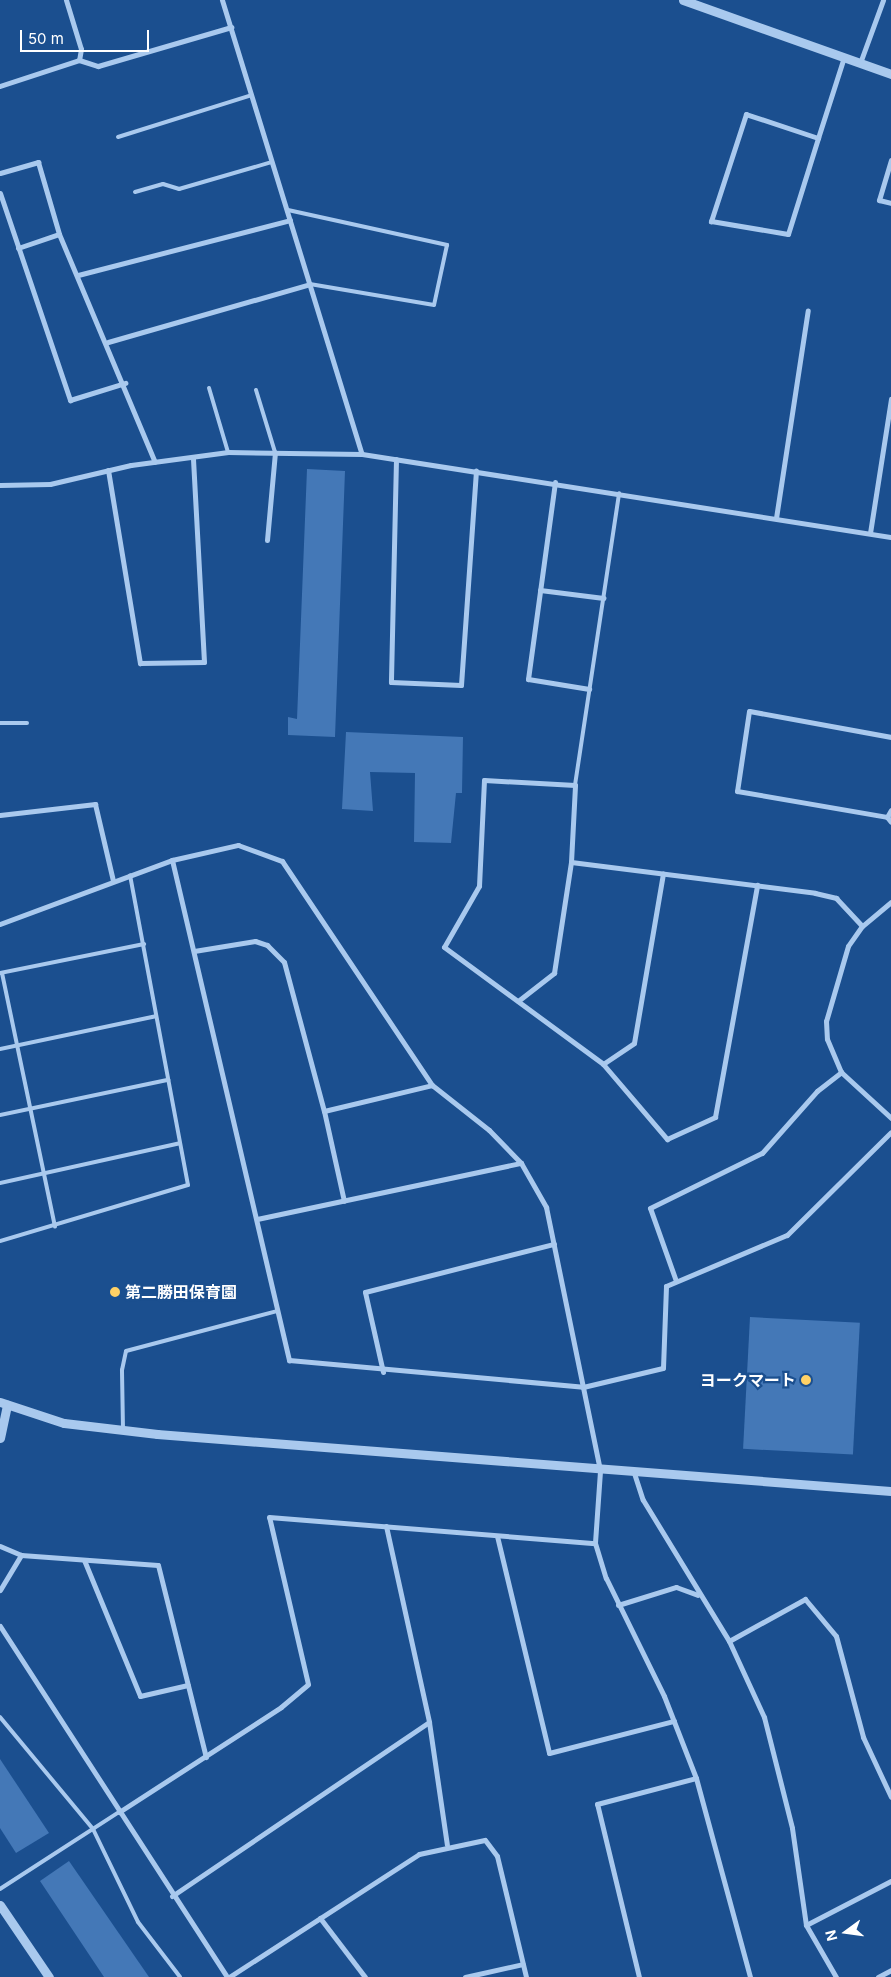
<!DOCTYPE html>
<html>
<head>
<meta charset="utf-8">
<style>
	body { margin:0 }
	#map { position:relative; width:891px; height:1977px; overflow:hidden; background:#1b4f8f; font-family:Inter,"Noto Sans JP",sans-serif }
	div>[style] { position:absolute }
	.building>* { inset:0; background:#4478b7; transform-origin:0 0 }
	.service>* { height:4px; margin:-2px; padding:0 2px; transform-origin:2px; border-radius:2px; background:#a9c9ee }
	.minor>* { height:5px; margin:-2.5px; padding:0 2.5px; transform-origin:2.5px; border-radius:2.5px; background:#a9c9ee }
	.tertiary>* { height:9px; margin:-4.5px; padding:0 4.5px; transform-origin:4.5px; border-radius:4.5px; background:#a9c9ee }
	.dots>* { width:14px; height:14px; translate:-50% -50%; box-sizing:border-box; border:2px solid #1b4f8f; border-radius:50% }
	span { translate:-50% -50%; white-space:nowrap; text-align:center; line-height:1.15; -webkit-text-stroke:4.5px #1b4f8f; paint-order:stroke }
	.poi-label { font-size:16px; color:#fff; font-weight:700 }
	.left { translate:0 -50%; text-align:left }
	.right { translate:-100% -50%; text-align:right }
	.north { position:absolute; left:821px; top:1907px; width:50px; height:50px; -webkit-text-stroke:4px #1b4f8f; paint-order:stroke; rotate:256deg; font-size:14px; font-weight:700; line-height:20px; text-align:center; color:#fff }
	.north::after { content:''; display:block; margin:auto; width:18px; height:22px; background:#fff; clip-path:polygon(50% 0,100% 100%,50% 72%,0 100%) }
	.scale { position:absolute; left:20px; top:30px; width:129px; height:22px; box-sizing:border-box; border:2px solid #fff; border-top:0; padding-left:6px; font-size:15px; line-height:18px; white-space:nowrap; color:#fff; -webkit-text-stroke:4px #1b4f8f; paint-order:stroke }
</style>
</head>
<body>
<div id="map">
	<div class="building">
		<i style="clip-path:polygon(307px 469px,345px 471px,335px 737px,288px 735px,288px 717px,297px 719px)"></i>
		<i style="clip-path:polygon(346px 732px,463px 737px,462px 793px,456px 793px,451px 843px,414px 842px,415px 773px,370px 772px,373px 811px,342px 809px)"></i>
		<i style="left:750px;top:1317px;width:110px;height:132px;rotate:3deg"></i>
		<i style="clip-path:polygon(0 1759px,49px 1833px,16px 1853px,0 1828px)"></i>
		<i style="clip-path:polygon(69px 1861px,149px 1977px,104px 1977px,40px 1881px)"></i>
	</div>
	<div class="service">
		<i style="left:118px;top:137px;width:140px;rotate:-17.4deg"></i>
		<i style="left:135px;top:192px;width:29px;rotate:-16deg"></i>
		<i style="left:163px;top:184px;width:17px;rotate:17deg"></i>
		<i style="left:179px;top:189px;width:97px;rotate:-16.2deg"></i>
		<i style="left:288px;top:210px;width:163px;rotate:12.4deg"></i>
		<i style="left:447px;top:245px;width:61px;rotate:102.2deg"></i>
		<i style="left:434px;top:305px;width:126px;rotate:-170.4deg"></i>
		<i style="left:209px;top:388px;width:67px;rotate:73.5deg"></i>
		<i style="left:256px;top:390px;width:65px;rotate:73deg"></i>
		<i style="left:0;top:723px;width:27px"></i>
		<i style="left:575px;top:785px;width:295px;rotate:-81.4deg"></i>
		<i style="left:0;top:973px;width:147px;rotate:-11.4deg"></i>
		<i style="left:2px;top:973px;width:259px;rotate:78.2deg"></i>
		<i style="left:0;top:1049px;width:159px;rotate:-11.9deg"></i>
		<i style="left:0;top:1115px;width:172px;rotate:-11.8deg"></i>
		<i style="left:0;top:1183px;width:184px;rotate:-12.5deg"></i>
		<i style="left:0;top:1241px;width:196px;rotate:-16.6deg"></i>
		<i style="left:188px;top:1185px;width:315px;rotate:-100.6deg"></i>
		<i style="left:123px;top:1429px;width:59px;rotate:-91deg"></i>
		<i style="left:122px;top:1370px;width:19px;rotate:-78deg"></i>
		<i style="left:126px;top:1351px;width:156px;rotate:-14.8deg"></i>
		<i style="left:0;top:1717px;width:146px;rotate:50.3deg"></i>
		<i style="left:93px;top:1829px;width:103px;rotate:64.2deg"></i>
		<i style="left:138px;top:1922px;width:69px;rotate:52.6deg"></i>
		<i style="left:0;top:1889px;width:142px;rotate:-32.9deg"></i>
	</div>
	<div class="minor">
		<i style="left:66px;top:0;width:51px;rotate:73deg"></i>
		<i style="left:81px;top:49px;width:11px;rotate:100deg"></i>
		<i style="left:222px;top:0;width:475px;rotate:72.9deg"></i>
		<i style="left:860px;top:63px;width:67px;rotate:-69.9deg"></i>
		<i style="left:0;top:86px;width:83px;rotate:-18.2deg"></i>
		<i style="left:79px;top:60px;width:20px;rotate:18deg"></i>
		<i style="left:98px;top:66px;width:139px;rotate:-16.3deg"></i>
		<i style="left:818px;top:138px;width:76px;rotate:-161.6deg"></i>
		<i style="left:746px;top:114px;width:113px;rotate:108.1deg"></i>
		<i style="left:711px;top:221px;width:78px;rotate:9.6deg"></i>
		<i style="left:788px;top:234px;width:101px;rotate:-72.6deg"></i>
		<i style="left:818px;top:138px;width:85px;rotate:-72.2deg"></i>
		<i style="left:891px;top:160px;width:42px;rotate:106.7deg"></i>
		<i style="left:879px;top:200px;width:12px;rotate:14deg"></i>
		<i style="left:0;top:173px;width:40px;rotate:-16deg"></i>
		<i style="left:38px;top:162px;width:75px;rotate:73.7deg"></i>
		<i style="left:59px;top:234px;width:247px;rotate:67.2deg"></i>
		<i style="left:0;top:193px;width:219px;rotate:71.3deg"></i>
		<i style="left:70px;top:400px;width:58px;rotate:-17.2deg"></i>
		<i style="left:18px;top:248px;width:43px;rotate:-18.9deg"></i>
		<i style="left:78px;top:275px;width:219px;rotate:-14.5deg"></i>
		<i style="left:108px;top:342px;width:210px;rotate:-16deg"></i>
		<i style="left:396px;top:459px;width:223px;rotate:91.3deg"></i>
		<i style="left:391px;top:682px;width:70px;rotate:2.5deg"></i>
		<i style="left:461px;top:685px;width:215px;rotate:-86deg"></i>
		<i style="left:108px;top:470px;width:196px;rotate:80.6deg"></i>
		<i style="left:140px;top:663px;width:64px;rotate:-0.9deg"></i>
		<i style="left:204px;top:662px;width:205px;rotate:-93.1deg"></i>
		<i style="left:555px;top:482px;width:199px;rotate:97.8deg"></i>
		<i style="left:528px;top:679px;width:62px;rotate:9.3deg"></i>
		<i style="left:0;top:485px;width:50px;rotate:-1.1deg"></i>
		<i style="left:50px;top:484px;width:83px;rotate:-13.2deg"></i>
		<i style="left:131px;top:465px;width:98px;rotate:-7.6deg"></i>
		<i style="left:228px;top:452px;width:134px;rotate:0.9deg"></i>
		<i style="left:362px;top:454px;width:535px;rotate:8.92deg"></i>
		<i style="left:776px;top:518px;width:210px;rotate:-81.3deg"></i>
		<i style="left:870px;top:533px;width:136px;rotate:-81.1deg"></i>
		<i style="left:267px;top:540px;width:88px;rotate:-84.8deg"></i>
		<i style="left:540px;top:590px;width:64px;rotate:7.2deg"></i>
		<i style="left:891px;top:737px;width:144px;rotate:-169.6deg"></i>
		<i style="left:749px;top:711px;width:81px;rotate:98.5deg"></i>
		<i style="left:737px;top:791px;width:152px;rotate:9.8deg"></i>
		<i style="left:887px;top:817px;width:6px;rotate:51deg"></i>
		<i style="left:0;top:815px;width:96px;rotate:-6.6deg"></i>
		<i style="left:95px;top:804px;width:79px;rotate:76.8deg"></i>
		<i style="left:887px;top:817px;width:8px;rotate:-60deg"></i>
		<i style="left:172px;top:860px;width:514px;rotate:76.83deg"></i>
		<i style="left:289px;top:1360px;width:295px;rotate:5.2deg"></i>
		<i style="left:583px;top:1387px;width:82px;rotate:-13.4deg"></i>
		<i style="left:663px;top:1368px;width:82px;rotate:-87.9deg"></i>
		<i style="left:666px;top:1286px;width:131px;rotate:-22.9deg"></i>
		<i style="left:787px;top:1235px;width:146px;rotate:-44.7deg"></i>
		<i style="left:571px;top:862px;width:246px;rotate:7.2deg"></i>
		<i style="left:815px;top:893px;width:22px;rotate:13deg"></i>
		<i style="left:836px;top:898px;width:38px;rotate:47deg"></i>
		<i style="left:891px;top:902px;width:38px;rotate:140deg"></i>
		<i style="left:862px;top:926px;width:24px;rotate:125deg"></i>
		<i style="left:848px;top:946px;width:78px;rotate:106.3deg"></i>
		<i style="left:826px;top:1021px;width:18px;rotate:87deg"></i>
		<i style="left:827px;top:1039px;width:36px;rotate:67deg"></i>
		<i style="left:841px;top:1072px;width:68px;rotate:42.6deg"></i>
		<i style="left:0;top:924px;width:184px;rotate:-20.4deg"></i>
		<i style="left:172px;top:860px;width:68px;rotate:-12.8deg"></i>
		<i style="left:238px;top:845px;width:47px;rotate:20deg"></i>
		<i style="left:282px;top:861px;width:270px;rotate:56.2deg"></i>
		<i style="left:432px;top:1085px;width:73px;rotate:38.3deg"></i>
		<i style="left:489px;top:1130px;width:46px;rotate:45.9deg"></i>
		<i style="left:521px;top:1163px;width:51px;rotate:60.4deg"></i>
		<i style="left:546px;top:1207px;width:269px;rotate:78.4deg"></i>
		<i style="left:600px;top:1471px;width:72px;rotate:94deg"></i>
		<i style="left:595px;top:1543px;width:37px;rotate:73deg"></i>
		<i style="left:606px;top:1578px;width:131px;rotate:63.8deg"></i>
		<i style="left:664px;top:1696px;width:88px;rotate:68.7deg"></i>
		<i style="left:696px;top:1778px;width:206px;rotate:74.8deg"></i>
		<i style="left:194px;top:951px;width:62px;rotate:-9.3deg"></i>
		<i style="left:255px;top:941px;width:13px;rotate:18deg"></i>
		<i style="left:267px;top:945px;width:24px;rotate:45deg"></i>
		<i style="left:284px;top:962px;width:154px;rotate:75deg"></i>
		<i style="left:324px;top:1111px;width:111px;rotate:-13.5deg"></i>
		<i style="left:518px;top:1001px;width:46px;rotate:-37.9deg"></i>
		<i style="left:554px;top:973px;width:112px;rotate:-81.3deg"></i>
		<i style="left:571px;top:862px;width:77px;rotate:-87deg"></i>
		<i style="left:575px;top:785px;width:91px;rotate:-176.9deg"></i>
		<i style="left:484px;top:780px;width:106px;rotate:92.7deg"></i>
		<i style="left:479px;top:886px;width:70px;rotate:119.8deg"></i>
		<i style="left:444px;top:947px;width:197px;rotate:36.3deg"></i>
		<i style="left:603px;top:1064px;width:99px;rotate:49.5deg"></i>
		<i style="left:667px;top:1139px;width:53px;rotate:-24.6deg"></i>
		<i style="left:715px;top:1117px;width:236px;rotate:-79.7deg"></i>
		<i style="left:603px;top:1064px;width:37px;rotate:-34deg"></i>
		<i style="left:634px;top:1043px;width:172px;rotate:-80.3deg"></i>
		<i style="left:324px;top:1111px;width:92px;rotate:77.5deg"></i>
		<i style="left:257px;top:1219px;width:270px;rotate:-12deg"></i>
		<i style="left:676px;top:1281px;width:77px;rotate:-109.6deg"></i>
		<i style="left:650px;top:1208px;width:125px;rotate:-26.2deg"></i>
		<i style="left:762px;top:1153px;width:83px;rotate:-48.4deg"></i>
		<i style="left:817px;top:1091px;width:31px;rotate:-38deg"></i>
		<i style="left:383px;top:1372px;width:82px;rotate:-102.7deg"></i>
		<i style="left:365px;top:1292px;width:195px;rotate:-14.3deg"></i>
		<i style="left:634px;top:1473px;width:28px;rotate:72deg"></i>
		<i style="left:643px;top:1500px;width:165px;rotate:58.6deg"></i>
		<i style="left:729px;top:1641px;width:84px;rotate:65.3deg"></i>
		<i style="left:764px;top:1717px;width:114px;rotate:75.8deg"></i>
		<i style="left:792px;top:1828px;width:98px;rotate:81.8deg"></i>
		<i style="left:806px;top:1925px;width:60px;rotate:60deg"></i>
		<i style="left:386px;top:1526px;width:201px;rotate:77.6deg"></i>
		<i style="left:429px;top:1722px;width:124px;rotate:81.7deg"></i>
		<i style="left:497px;top:1536px;width:223px;rotate:76.5deg"></i>
		<i style="left:549px;top:1753px;width:129px;rotate:-14.4deg"></i>
		<i style="left:0;top:1546px;width:23px;rotate:23deg"></i>
		<i style="left:21px;top:1555px;width:137px;rotate:4.2deg"></i>
		<i style="left:158px;top:1565px;width:198px;rotate:76deg"></i>
		<i style="left:84px;top:1560px;width:147px;rotate:67.6deg"></i>
		<i style="left:140px;top:1696px;width:49px;rotate:-12.9deg"></i>
		<i style="left:0;top:1590px;width:41px;rotate:-59deg"></i>
		<i style="left:618px;top:1605px;width:61px;rotate:-17.2deg"></i>
		<i style="left:676px;top:1587px;width:23px;rotate:20deg"></i>
		<i style="left:0;top:1626px;width:418px;rotate:57.1deg"></i>
		<i style="left:729px;top:1641px;width:87px;rotate:-28.9deg"></i>
		<i style="left:805px;top:1599px;width:48px;rotate:50deg"></i>
		<i style="left:836px;top:1636px;width:105px;rotate:75deg"></i>
		<i style="left:863px;top:1737px;width:66px;rotate:65deg"></i>
		<i style="left:119px;top:1812px;width:193px;rotate:-32.9deg"></i>
		<i style="left:281px;top:1707px;width:35px;rotate:-40deg"></i>
		<i style="left:308px;top:1684px;width:171px;rotate:-103.1deg"></i>
		<i style="left:269px;top:1517px;width:327px;rotate:4.6deg"></i>
		<i style="left:172px;top:1896px;width:310px;rotate:-34.1deg"></i>
		<i style="left:320px;top:1918px;width:74px;rotate:52.7deg"></i>
		<i style="left:806px;top:1925px;width:96px;rotate:-27.4deg"></i>
		<i style="left:229px;top:1977px;width:226px;rotate:-32.9deg"></i>
		<i style="left:419px;top:1854px;width:67px;rotate:-12deg"></i>
		<i style="left:485px;top:1840px;width:20px;rotate:53deg"></i>
		<i style="left:497px;top:1856px;width:124px;rotate:76.5deg"></i>
		<i style="left:465px;top:1977px;width:59px;rotate:-12.6deg"></i>
		<i style="left:639px;top:1977px;width:178px;rotate:-103.6deg"></i>
		<i style="left:597px;top:1804px;width:102px;rotate:-14.7deg"></i>
		<i style="left:878px;top:1977px;width:15px;rotate:-28deg"></i>
	</div>
	<div class="tertiary">
		<i style="left:683px;top:0;width:221px;rotate:19.6deg"></i>
		<i style="left:0;top:1402px;width:67px;rotate:18.2deg"></i>
		<i style="left:64px;top:1423px;width:94px;rotate:6.7deg"></i>
		<i style="left:157px;top:1434px;width:736px;rotate:4.44deg"></i>
		<i style="left:0;top:1438px;width:34px;rotate:-78deg"></i>
		<i style="left:0;top:1905px;width:87px;rotate:55.8deg"></i>
	</div>
	<div class="dots">
		<i style="left:115px;top:1292px;background:#ffd166"></i>
		<i style="left:806px;top:1380px;background:#ffd166"></i>
	</div>
	<div class="poi-label">
		<span class="left" style="left:125px;top:1292px">第二勝田保育園</span>
		<span class="right" style="left:796px;top:1380px">ヨークマート</span>
	</div>
	<div class="north">N</div>
	<div class="scale">50 m</div>
</div>
</body>
</html>
